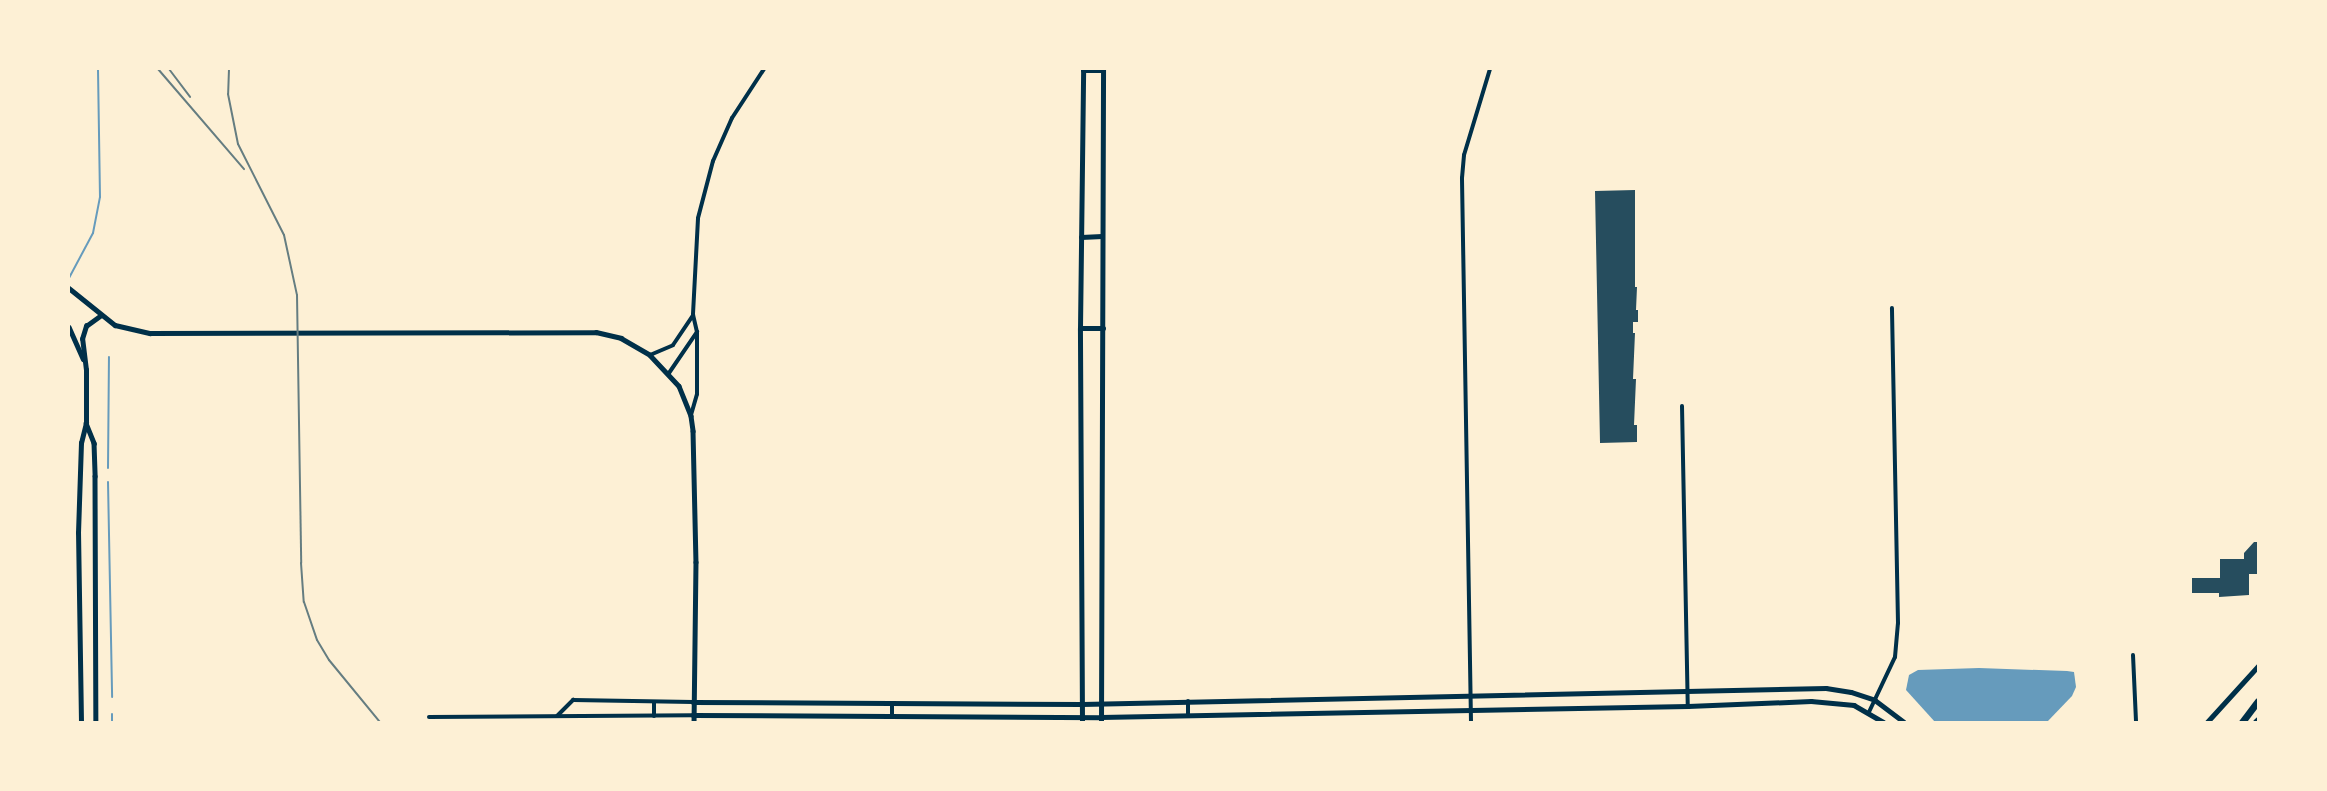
<!DOCTYPE html>
<html>
<head>
<meta charset="utf-8">
<style>
	body { margin:0 }
	#map { position:relative; width:2327px; height:791px; overflow:hidden; background:#fdf0d5; font-family:"DM Sans",sans-serif }
	div>[style] { position:absolute }
	.water>* { inset:0; background:#669bbc }
	.stream>* { height:2px; margin:-1px; padding:0 1px; transform-origin:1px; border-radius:1px; background:#669bbc }
	.building>* { inset:0; background:#264d5e }
	.minor>* { height:4px; margin:-2px; padding:0 2px; transform-origin:2px; border-radius:2px; background:#003049 }
	.tertiary>* { height:4.5px; margin:-2.25px; padding:0 2.25px; transform-origin:2.25px; border-radius:2.25px; background:#003049 }
	.secondary>* { height:5px; margin:-2.5px; padding:0 2.5px; transform-origin:2.5px; border-radius:2.5px; background:#003049 }
	.motorway>* { height:7px; margin:-3.5px; padding:0 3.5px; transform-origin:3.5px; border-radius:3.5px; background:#003049 }
	.rail>* { height:2px; margin:-1px; padding:0 1px; transform-origin:1px; border-radius:1px; background:#657d81 }
	span { translate:-50% -50%; white-space:nowrap; text-align:center; line-height:1.15; -webkit-text-stroke:6px #fdf0d5; paint-order:stroke }
	.frame { position:absolute; inset:0; border:70px solid #fdf0d5; pointer-events:none }
</style>
</head>
<body>
<div id="map">
	<div class="water">
		<i style="clip-path:polygon(1979px 668px,2067px 671px,2074px 672px,2076px 687px,2072px 696px,2047px 722px,1935px 722px,1906px 690px,1909px 675px,1918px 670px)"></i>
	</div>
	<div class="stream">
		<i style="left:69px;top:278px;width:51px;rotate:-61.9deg"></i>
		<i style="left:93px;top:233px;width:37px;rotate:-79deg"></i>
		<i style="left:100px;top:197px;width:128px;rotate:-90.9deg"></i>
		<i style="left:108px;top:468px;width:111px;rotate:-89.5deg"></i>
		<i style="left:108px;top:482px;width:215px;rotate:88.9deg"></i>
		<i style="left:112px;top:714px;width:8px;rotate:90deg"></i>
	</div>
	<div class="building">
		<i style="clip-path:polygon(1635px 190px,1635px 287px,1637px 287px,1636px 310px,1638px 310px,1638px 322px,1633px 322px,1633px 333px,1635px 333px,1633px 379px,1636px 379px,1634px 425px,1637px 425px,1637px 442px,1600px 443px,1595px 191px)"></i>
		<i style="clip-path:polygon(2254px 542px,2258px 542px,2258px 574px,2249px 574px,2249px 595px,2219px 597px,2219px 593px,2192px 593px,2192px 578px,2220px 578px,2220px 559px,2244px 559px,2244px 553px)"></i>
	</div>
	<div class="minor">
		<i style="left:650px;top:355px;width:25px;rotate:-23deg"></i>
		<i style="left:673px;top:345px;width:36px;rotate:-56deg"></i>
		<i style="left:669px;top:373px;width:50px;rotate:-55.7deg"></i>
		<i style="left:1682px;top:406px;width:300px;rotate:88.9deg"></i>
		<i style="left:691px;top:415px;width:22px;rotate:-74deg"></i>
		<i style="left:697px;top:394px;width:62px;rotate:-90deg"></i>
		<i style="left:697px;top:332px;width:18px;rotate:-103deg"></i>
		<i style="left:693px;top:314px;width:96px;rotate:-87deg"></i>
		<i style="left:698px;top:218px;width:59px;rotate:-75.3deg"></i>
		<i style="left:713px;top:161px;width:47px;rotate:-66.2deg"></i>
		<i style="left:732px;top:118px;width:59px;rotate:-56.9deg"></i>
		<i style="left:2133px;top:655px;width:67px;rotate:87.4deg"></i>
		<i style="left:1188px;top:701px;width:14px;rotate:90deg"></i>
		<i style="left:654px;top:702px;width:14px;rotate:90deg"></i>
		<i style="left:892px;top:703px;width:13px;rotate:90deg"></i>
		<i style="left:1869px;top:712px;width:61px;rotate:-64.7deg"></i>
		<i style="left:1895px;top:657px;width:34px;rotate:-85deg"></i>
		<i style="left:1898px;top:623px;width:315px;rotate:-91.1deg"></i>
		<i style="left:557px;top:716px;width:23px;rotate:-45deg"></i>
		<i style="left:573px;top:700px;width:120px;rotate:1deg"></i>
		<i style="left:429px;top:717px;width:264px;rotate:-0.4deg"></i>
		<i style="left:1471px;top:722px;width:544px;rotate:-90.95deg"></i>
		<i style="left:1462px;top:178px;width:23px;rotate:-85deg"></i>
		<i style="left:1464px;top:155px;width:90px;rotate:-73.2deg"></i>
	</div>
	<div class="tertiary">
		<i style="left:69px;top:288px;width:59px;rotate:38.8deg"></i>
		<i style="left:115px;top:325px;width:36px;rotate:13deg"></i>
		<i style="left:150px;top:333px;width:446px;rotate:-0.1deg"></i>
		<i style="left:596px;top:332px;width:26px;rotate:13deg"></i>
		<i style="left:621px;top:338px;width:34px;rotate:30deg"></i>
		<i style="left:650px;top:355px;width:42px;rotate:46.9deg"></i>
		<i style="left:679px;top:386px;width:32px;rotate:68deg"></i>
		<i style="left:691px;top:416px;width:15px;rotate:82deg"></i>
		<i style="left:693px;top:431px;width:131px;rotate:88.7deg"></i>
		<i style="left:696px;top:562px;width:160px;rotate:90.7deg"></i>
		<i style="left:69px;top:327px;width:35px;rotate:66deg"></i>
		<i style="left:86px;top:423px;width:22px;rotate:68deg"></i>
		<i style="left:94px;top:443px;width:33px;rotate:88deg"></i>
		<i style="left:95px;top:476px;width:246px;rotate:89.8deg"></i>
		<i style="left:693px;top:702px;width:389px;rotate:0.3deg"></i>
		<i style="left:1082px;top:704px;width:744px;rotate:-1.23deg"></i>
		<i style="left:1826px;top:688px;width:25px;rotate:9deg"></i>
		<i style="left:1851px;top:692px;width:25px;rotate:18deg"></i>
		<i style="left:1875px;top:700px;width:36px;rotate:37deg"></i>
		<i style="left:693px;top:715px;width:408px;rotate:0.3deg"></i>
		<i style="left:1101px;top:717px;width:587px;rotate:-1.07deg"></i>
		<i style="left:1688px;top:706px;width:123px;rotate:-2.3deg"></i>
		<i style="left:1811px;top:701px;width:43px;rotate:5.3deg"></i>
		<i style="left:1854px;top:705px;width:34px;rotate:30deg"></i>
		<i style="left:81px;top:722px;width:189px;rotate:-90.9deg"></i>
		<i style="left:78px;top:533px;width:90px;rotate:-88.1deg"></i>
		<i style="left:81px;top:443px;width:21px;rotate:-76deg"></i>
		<i style="left:86px;top:423px;width:53px;rotate:-90deg"></i>
		<i style="left:86px;top:370px;width:31px;rotate:-97deg"></i>
		<i style="left:82px;top:339px;width:14px;rotate:-73deg"></i>
		<i style="left:86px;top:326px;width:17px;rotate:-36deg"></i>
	</div>
	<div class="secondary">
		<i style="left:1083px;top:70px;width:20px"></i>
		<i style="left:1081px;top:237px;width:21px;rotate:-3deg"></i>
		<i style="left:1080px;top:328px;width:23px"></i>
		<i style="left:1082px;top:722px;width:394px;rotate:-90.3deg"></i>
		<i style="left:1080px;top:328px;width:259px;rotate:-89.3deg"></i>
		<i style="left:1101px;top:722px;width:653px;rotate:-89.82deg"></i>
		<i style="left:2207px;top:722px;width:76px;rotate:-47.7deg"></i>
	</div>
	<div class="motorway">
		<i style="left:2242px;top:722px;width:26px;rotate:-53deg"></i>
		<i style="left:2256px;top:722px;width:3px;rotate:-45deg"></i>
	</div>
	<div class="rail">
		<i style="left:158px;top:69px;width:132px;rotate:49.3deg"></i>
		<i style="left:169px;top:69px;width:35px;rotate:53deg"></i>
		<i style="left:229px;top:69px;width:25px;rotate:92deg"></i>
		<i style="left:228px;top:94px;width:51px;rotate:78.7deg"></i>
		<i style="left:238px;top:144px;width:102px;rotate:63.2deg"></i>
		<i style="left:284px;top:235px;width:61px;rotate:77.8deg"></i>
		<i style="left:297px;top:295px;width:268px;rotate:89.1deg"></i>
		<i style="left:301px;top:563px;width:39px;rotate:86deg"></i>
		<i style="left:304px;top:602px;width:40px;rotate:71.1deg"></i>
		<i style="left:317px;top:640px;width:23px;rotate:59deg"></i>
		<i style="left:329px;top:660px;width:80px;rotate:50.6deg"></i>
	</div>
	<div class="frame"></div>
</div>
</body>
</html>
